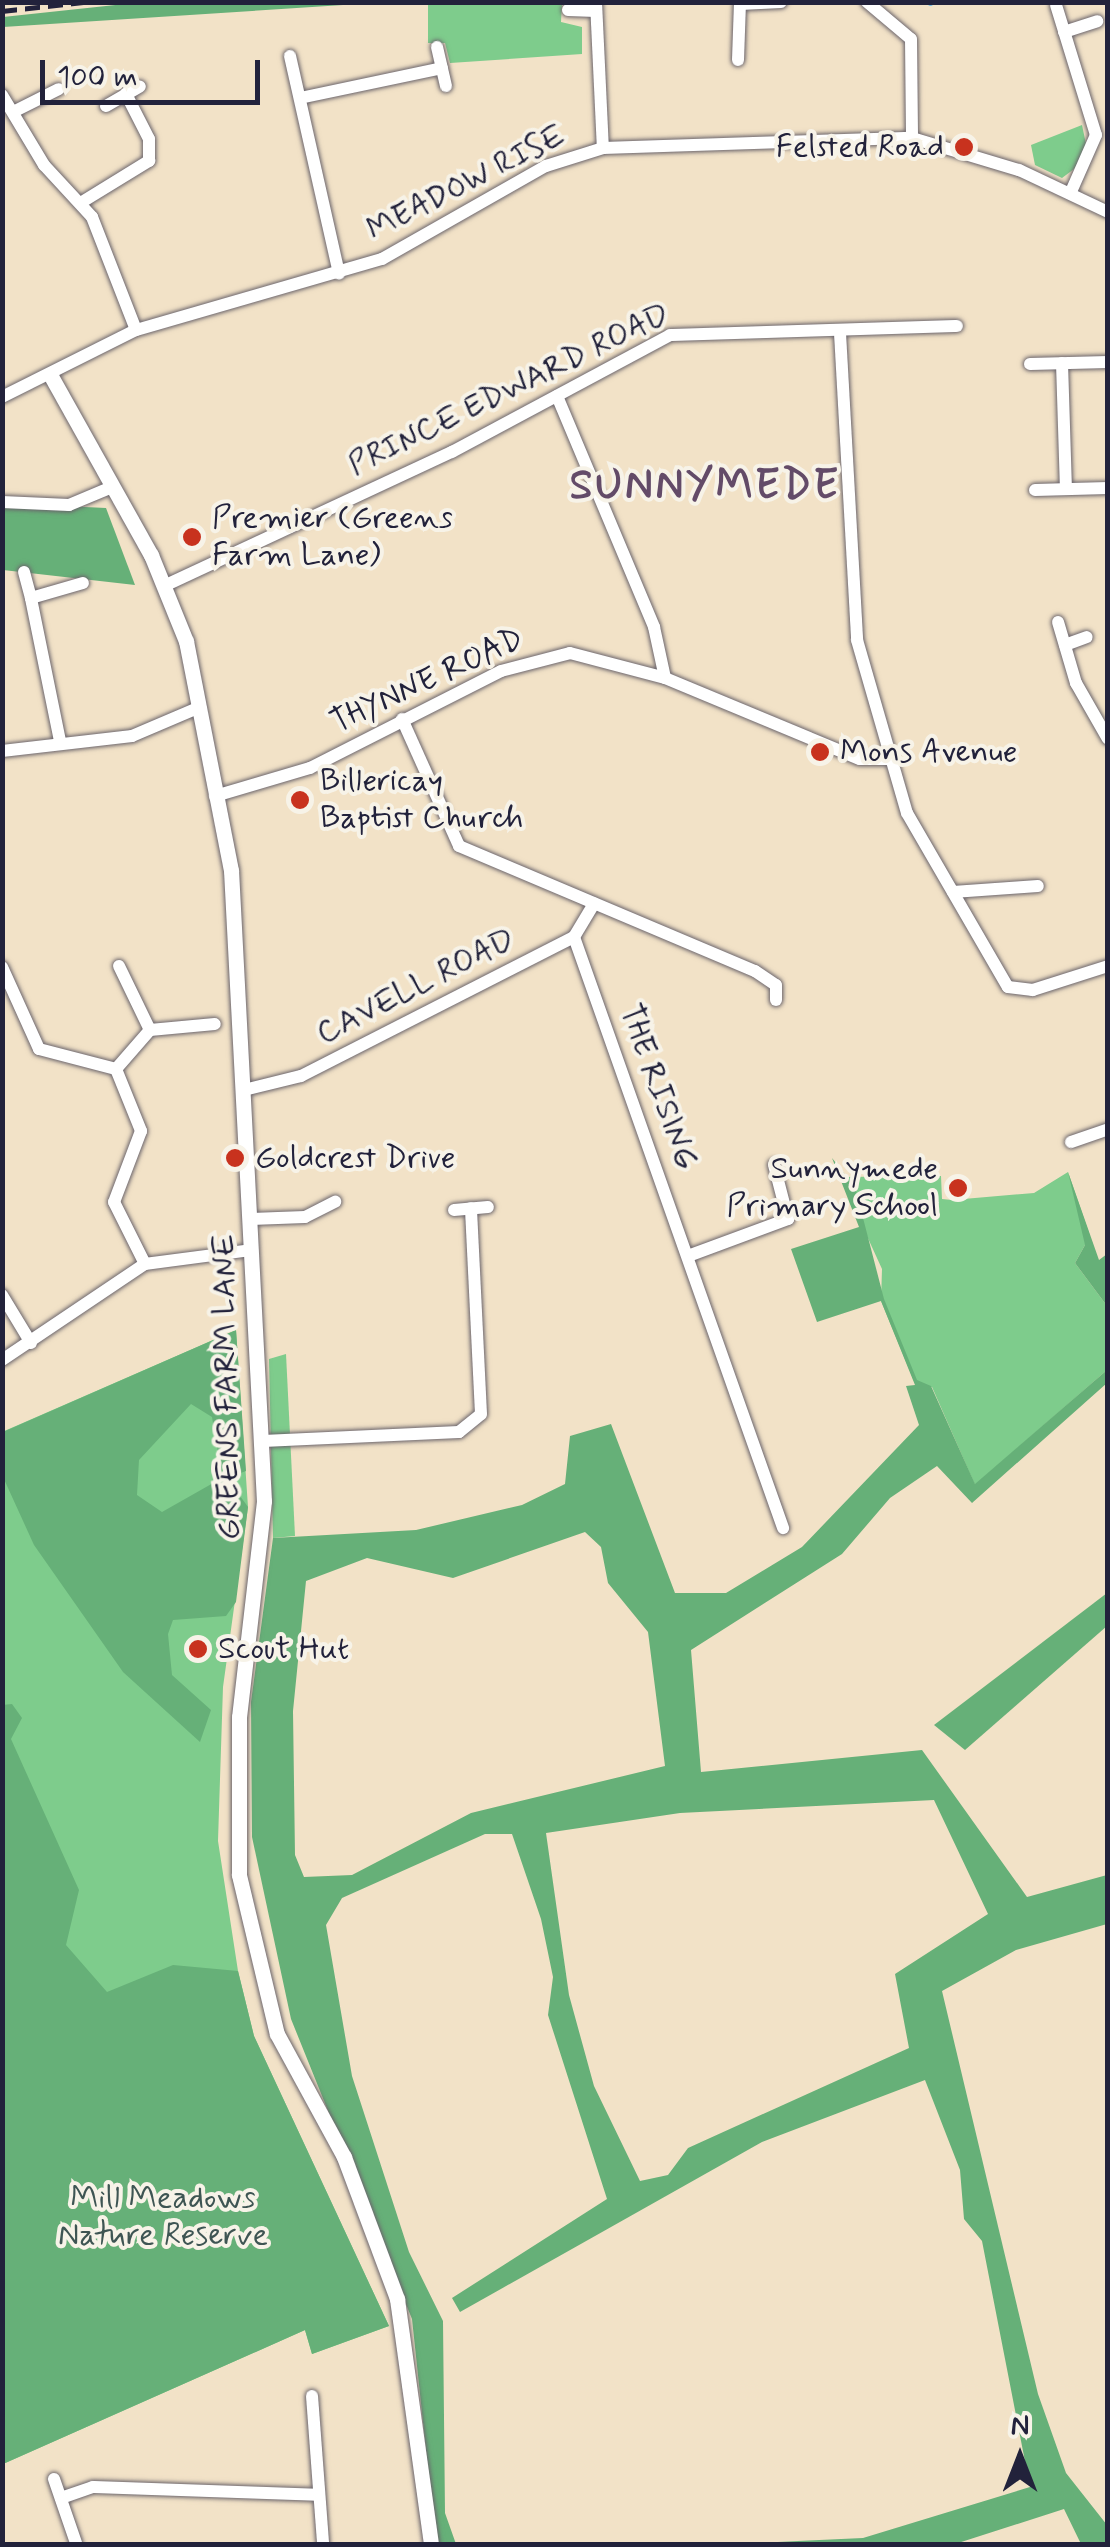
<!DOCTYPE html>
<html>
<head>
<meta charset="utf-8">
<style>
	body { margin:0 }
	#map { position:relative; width:1110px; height:2547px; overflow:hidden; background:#f2e2c7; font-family:Mynerve,sans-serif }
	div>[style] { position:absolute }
	.green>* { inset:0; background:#7ecc8c }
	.forest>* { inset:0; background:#66b078 }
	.stream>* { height:5px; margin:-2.5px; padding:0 2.5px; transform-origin:2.5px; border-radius:2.5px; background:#69b8e4 }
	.roads { filter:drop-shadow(0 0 2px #6b656c) drop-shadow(0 0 2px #6b656c) }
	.minor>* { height:12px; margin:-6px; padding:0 6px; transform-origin:6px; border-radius:6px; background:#fff }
	.tertiary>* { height:15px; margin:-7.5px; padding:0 7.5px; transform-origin:7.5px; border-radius:7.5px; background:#fff }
	.rail>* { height:5px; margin-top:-2.5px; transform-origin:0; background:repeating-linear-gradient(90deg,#22223b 0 15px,transparent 0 23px) }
	.dots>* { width:28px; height:28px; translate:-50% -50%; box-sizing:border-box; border:5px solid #f7f3e8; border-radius:50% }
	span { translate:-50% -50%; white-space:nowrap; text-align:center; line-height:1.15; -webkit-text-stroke:8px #f7f3e8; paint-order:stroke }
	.poi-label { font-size:32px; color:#22223b }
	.right { translate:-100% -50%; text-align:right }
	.left { translate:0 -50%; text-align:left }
	.street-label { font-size:32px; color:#22223b }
	.park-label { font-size:32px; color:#3e5553 }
	.district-label { font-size:42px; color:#634b68; font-weight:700; letter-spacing:2.5px }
	.frame { position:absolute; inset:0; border:5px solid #22223b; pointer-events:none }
	.north { position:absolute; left:970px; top:2407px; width:100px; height:100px; -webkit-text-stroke:8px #f7f3e8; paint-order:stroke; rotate:0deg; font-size:28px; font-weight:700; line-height:40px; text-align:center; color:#22223b }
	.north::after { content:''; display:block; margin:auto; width:35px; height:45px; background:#22223b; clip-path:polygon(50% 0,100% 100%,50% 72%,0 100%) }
	.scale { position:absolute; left:40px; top:60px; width:220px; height:45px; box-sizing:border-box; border:5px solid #22223b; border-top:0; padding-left:12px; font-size:30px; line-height:35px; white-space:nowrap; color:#22223b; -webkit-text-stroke:8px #f7f3e8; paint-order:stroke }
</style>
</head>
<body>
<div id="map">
	<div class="green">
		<i style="clip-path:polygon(428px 3px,562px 3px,561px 22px,582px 27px,582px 54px,450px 63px,445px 43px,428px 43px)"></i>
		<i style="clip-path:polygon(1082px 125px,1087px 149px,1074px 169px,1062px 178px,1035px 165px,1031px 145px)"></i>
		<i style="clip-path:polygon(1068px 1172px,1090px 1236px,1075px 1263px,1107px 1306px,1107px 1370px,975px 1485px,932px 1387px,916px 1386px,881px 1301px,882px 1269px,840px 1177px,941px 1176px,942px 1199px,952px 1200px,1034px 1193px)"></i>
		<i style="clip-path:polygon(236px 1330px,248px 1507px,223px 1687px,218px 1841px,238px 1971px,254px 2036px,389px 2326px,312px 2354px,305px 2330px,3px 2464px,2px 1432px)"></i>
		<i style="clip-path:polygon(286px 1354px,295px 1536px,273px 1538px,269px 1359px)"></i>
	</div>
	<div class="forest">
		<i style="clip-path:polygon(134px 3px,134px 2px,374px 3px,3px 27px,3px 17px)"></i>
		<i style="clip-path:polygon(2px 503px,106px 508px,135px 585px,3px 570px)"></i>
		<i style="clip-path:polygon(evenodd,832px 1158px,855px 1187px,884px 1299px,917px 1380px,931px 1386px,975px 1484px,1107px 1370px,1107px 1383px,972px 1503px,937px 1466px,890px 1498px,842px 1554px,691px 1650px,701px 1772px,922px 1750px,1027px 1897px,1107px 1875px,1107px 1924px,1016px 1950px,942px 1991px,1038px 2394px,1066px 2473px,1107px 2525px,1107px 2544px,1081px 2544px,1064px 2509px,955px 2544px,732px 2544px,863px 2538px,1030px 2487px,982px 2241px,964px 2219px,960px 2170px,925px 2080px,762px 2142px,460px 2312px,452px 2298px,607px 2199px,548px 2015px,553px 1977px,541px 1919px,512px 1834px,485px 1834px,342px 1898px,326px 1925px,352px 2076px,409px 2252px,443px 2321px,445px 2513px,456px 2544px,436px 2544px,412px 2319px,291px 2019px,252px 1837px,251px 1702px,273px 1538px,416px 1530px,522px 1505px,565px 1484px,570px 1436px,611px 1424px,675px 1593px,726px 1593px,802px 1547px,919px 1425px,906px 1386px,915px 1385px,881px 1301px,817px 1322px,791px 1249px,859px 1227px,832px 1158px,585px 1532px,601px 1547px,608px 1583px,648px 1632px,665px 1766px,471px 1813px,352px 1875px,304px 1877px,295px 1855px,293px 1711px,306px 1581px,367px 1558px,453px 1578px,585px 1532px,832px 1158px,934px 1800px,988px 1914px,895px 1974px,909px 2048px,688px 2148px,668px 2175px,640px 2181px,594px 2086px,569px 1995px,546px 1833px,680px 1813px,934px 1800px)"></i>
		<i style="clip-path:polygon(1068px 1172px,1099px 1260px,1107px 1254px,1107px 1306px,1075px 1263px,1085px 1245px)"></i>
		<i style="clip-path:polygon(evenodd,236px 1330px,246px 1471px,227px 1478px,248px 1507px,236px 1602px,226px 1616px,173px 1620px,168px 1634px,172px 1675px,211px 1710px,200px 1742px,123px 1672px,34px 1545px,3px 1477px,3px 1432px,236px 1330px,191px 1404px,212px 1417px,222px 1478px,162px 1512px,137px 1495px,139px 1460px,191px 1404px)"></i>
		<i style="clip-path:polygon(1107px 1593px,1107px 1626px,965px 1750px,934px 1725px)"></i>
		<i style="clip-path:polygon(12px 1704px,22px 1718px,11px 1739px,79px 1890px,66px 1945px,107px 1992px,173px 1965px,238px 1971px,254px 2036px,389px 2326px,312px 2354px,305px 2330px,3px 2464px,2px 1705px)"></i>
	</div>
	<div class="stream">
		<i style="left:930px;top:2px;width:1px;rotate:90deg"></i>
	</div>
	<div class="roads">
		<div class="minor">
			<i style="left:596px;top:2px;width:146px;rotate:87.3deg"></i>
			<i style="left:867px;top:2px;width:57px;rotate:40.1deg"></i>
			<i style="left:911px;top:39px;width:99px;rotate:89.4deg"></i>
			<i style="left:740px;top:4px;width:41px;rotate:-2.8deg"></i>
			<i style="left:1056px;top:5px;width:136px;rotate:72.9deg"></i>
			<i style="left:1096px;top:135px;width:64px;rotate:113.8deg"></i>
			<i style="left:568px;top:10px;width:28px;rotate:2deg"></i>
			<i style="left:1064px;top:32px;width:35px;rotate:-18deg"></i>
			<i style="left:437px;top:47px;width:40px;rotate:77deg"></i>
			<i style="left:290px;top:56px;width:223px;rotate:77.3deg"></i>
			<i style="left:738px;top:60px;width:58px;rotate:-88deg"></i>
			<i style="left:2px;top:95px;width:82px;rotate:59deg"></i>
			<i style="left:44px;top:165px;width:71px;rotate:47.3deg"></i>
			<i style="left:92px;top:217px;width:121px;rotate:68.7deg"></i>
			<i style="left:300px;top:98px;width:145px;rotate:-11.9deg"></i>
			<i style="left:106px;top:106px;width:39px;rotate:-30deg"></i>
			<i style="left:13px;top:112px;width:51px;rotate:-26.6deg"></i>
			<i style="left:82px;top:202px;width:79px;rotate:-31.5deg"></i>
			<i style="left:149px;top:161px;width:22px;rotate:-90deg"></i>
			<i style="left:149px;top:139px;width:51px;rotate:-117.1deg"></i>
			<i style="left:840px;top:333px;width:307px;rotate:86.8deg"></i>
			<i style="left:857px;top:640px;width:180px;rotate:73.9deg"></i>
			<i style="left:907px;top:813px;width:201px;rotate:59.9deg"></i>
			<i style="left:1008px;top:987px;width:25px;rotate:7deg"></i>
			<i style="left:1033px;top:990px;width:79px;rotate:-17.7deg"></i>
			<i style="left:1062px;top:363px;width:125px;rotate:88.2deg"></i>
			<i style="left:1030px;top:364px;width:78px;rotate:-1.5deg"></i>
			<i style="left:557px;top:396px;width:251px;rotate:67.2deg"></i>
			<i style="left:654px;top:627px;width:52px;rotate:77.8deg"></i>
			<i style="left:2px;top:397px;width:150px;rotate:-26.6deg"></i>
			<i style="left:136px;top:330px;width:256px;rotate:-16.1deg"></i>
			<i style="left:382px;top:259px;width:189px;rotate:-29.6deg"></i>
			<i style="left:546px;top:166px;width:60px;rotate:-17.5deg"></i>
			<i style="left:603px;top:148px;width:309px;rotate:-1.9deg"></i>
			<i style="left:912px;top:138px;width:112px;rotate:16.7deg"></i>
			<i style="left:1019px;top:170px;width:98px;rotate:25.3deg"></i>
			<i style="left:1035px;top:490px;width:73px;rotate:-1.6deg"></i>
			<i style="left:2px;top:502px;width:67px;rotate:2.6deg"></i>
			<i style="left:69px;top:505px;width:47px;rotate:-22.7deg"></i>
			<i style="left:24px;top:572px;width:27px;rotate:75deg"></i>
			<i style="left:164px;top:586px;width:318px;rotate:-25deg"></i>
			<i style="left:452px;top:452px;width:247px;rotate:-28.2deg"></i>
			<i style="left:670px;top:335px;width:287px;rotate:-1.8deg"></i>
			<i style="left:1058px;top:622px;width:64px;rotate:73.6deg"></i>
			<i style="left:1076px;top:683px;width:64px;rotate:60.3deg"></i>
			<i style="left:1065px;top:645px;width:23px;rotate:-20deg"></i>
			<i style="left:402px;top:719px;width:139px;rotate:65.8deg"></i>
			<i style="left:459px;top:846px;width:321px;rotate:22.9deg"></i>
			<i style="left:755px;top:971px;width:25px;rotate:34deg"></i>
			<i style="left:776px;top:985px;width:15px;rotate:90deg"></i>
			<i style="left:60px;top:741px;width:146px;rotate:-101.5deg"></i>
			<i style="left:31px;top:598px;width:54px;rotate:-16.1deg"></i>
			<i style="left:2px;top:751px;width:131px;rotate:-6.6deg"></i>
			<i style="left:132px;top:736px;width:74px;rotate:-23.1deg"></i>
			<i style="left:215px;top:796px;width:99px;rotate:-16.4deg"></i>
			<i style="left:310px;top:768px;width:214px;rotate:-26.9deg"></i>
			<i style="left:501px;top:671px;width:71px;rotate:-14.6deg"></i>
			<i style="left:570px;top:653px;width:98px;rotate:14.7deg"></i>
			<i style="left:665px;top:678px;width:211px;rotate:22.6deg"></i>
			<i style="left:860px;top:759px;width:28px"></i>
			<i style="left:953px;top:892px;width:85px;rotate:-4deg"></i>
			<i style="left:574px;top:937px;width:627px;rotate:70.52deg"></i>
			<i style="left:119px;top:966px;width:71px;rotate:64.2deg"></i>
			<i style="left:2px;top:967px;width:90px;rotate:65.7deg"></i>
			<i style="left:39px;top:1049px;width:80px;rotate:14.6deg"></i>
			<i style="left:116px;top:1069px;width:67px;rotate:68deg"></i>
			<i style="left:141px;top:1131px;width:76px;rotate:110.8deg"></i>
			<i style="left:114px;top:1202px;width:69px;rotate:63.4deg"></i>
			<i style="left:116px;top:1069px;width:52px;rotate:-48.9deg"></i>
			<i style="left:150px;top:1030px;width:65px;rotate:-5.3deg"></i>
			<i style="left:244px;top:1090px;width:59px;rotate:-13.8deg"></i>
			<i style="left:301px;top:1076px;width:306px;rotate:-27deg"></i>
			<i style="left:574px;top:937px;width:39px;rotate:-59deg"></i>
			<i style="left:1071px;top:1142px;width:39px;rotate:-19deg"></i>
			<i style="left:454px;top:1210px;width:34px;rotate:-5deg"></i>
			<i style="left:251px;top:1219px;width:54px;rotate:-2.1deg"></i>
			<i style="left:305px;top:1217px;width:34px;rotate:-27deg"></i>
			<i style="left:688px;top:1256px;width:107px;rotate:-20.3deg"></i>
			<i style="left:788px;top:1219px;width:56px;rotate:-104.5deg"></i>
			<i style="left:2px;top:1295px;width:56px;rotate:58.9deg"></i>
			<i style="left:2px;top:1360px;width:172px;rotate:-33.9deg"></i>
			<i style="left:145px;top:1264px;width:108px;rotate:-7.5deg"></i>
			<i style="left:263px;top:1441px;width:196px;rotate:-2.6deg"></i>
			<i style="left:459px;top:1432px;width:28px;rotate:-39deg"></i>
			<i style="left:481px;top:1414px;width:206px;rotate:-92.8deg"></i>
			<i style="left:312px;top:2396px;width:148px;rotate:85.7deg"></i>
			<i style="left:54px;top:2479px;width:68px;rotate:71deg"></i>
			<i style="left:61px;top:2498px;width:34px;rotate:-19deg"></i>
			<i style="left:93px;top:2487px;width:225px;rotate:2deg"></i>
		</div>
		<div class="tertiary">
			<i style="left:52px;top:378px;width:203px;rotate:60.8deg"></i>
			<i style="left:151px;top:555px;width:93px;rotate:67.9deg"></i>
			<i style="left:186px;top:641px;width:233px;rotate:78.9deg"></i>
			<i style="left:231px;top:870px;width:632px;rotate:87.01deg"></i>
			<i style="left:264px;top:1501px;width:217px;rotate:96.6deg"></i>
			<i style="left:239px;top:1717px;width:158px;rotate:90deg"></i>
			<i style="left:239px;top:1875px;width:163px;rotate:76.6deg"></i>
			<i style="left:277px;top:2034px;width:140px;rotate:61.4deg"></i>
			<i style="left:344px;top:2157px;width:152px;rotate:69.5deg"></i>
			<i style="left:397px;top:2299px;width:247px;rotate:82.1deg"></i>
		</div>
	</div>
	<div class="rail">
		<i style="left:2px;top:11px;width:82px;rotate:-6.3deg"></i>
	</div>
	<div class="dots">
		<i style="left:964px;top:147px;background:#c8321e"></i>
		<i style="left:192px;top:537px;background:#c8321e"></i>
		<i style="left:820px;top:752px;background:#c8321e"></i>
		<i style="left:300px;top:800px;background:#c8321e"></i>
		<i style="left:235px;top:1158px;background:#c8321e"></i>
		<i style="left:958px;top:1188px;background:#c8321e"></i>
		<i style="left:198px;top:1649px;background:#c8321e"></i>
	</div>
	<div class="poi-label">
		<span class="right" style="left:944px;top:147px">Felsted Road</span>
		<span class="left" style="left:212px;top:537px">Premier (Greens<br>Farm Lane)</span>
		<span class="left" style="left:840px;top:752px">Mons Avenue</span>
		<span class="left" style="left:320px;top:800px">Billericay<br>Baptist Church</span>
		<span class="left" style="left:255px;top:1158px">Goldcrest Drive</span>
		<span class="right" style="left:938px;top:1188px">Sunnymede<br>Primary School</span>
		<span class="left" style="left:218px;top:1649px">Scout Hut</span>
	</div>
	<div class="street-label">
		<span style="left:466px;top:183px;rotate:-27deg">MEADOW RISE</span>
		<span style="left:509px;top:390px;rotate:-26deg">PRINCE EDWARD ROAD</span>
		<span style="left:427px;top:681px;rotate:-25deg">THYNNE ROAD</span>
		<span style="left:416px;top:987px;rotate:-27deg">CAVELL ROAD</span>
		<span style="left:658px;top:1087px;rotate:70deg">THE RISING</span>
		<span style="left:227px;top:1387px;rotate:-91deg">GREENS FARM LANE</span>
	</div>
	<div class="park-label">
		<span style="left:163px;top:2217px">Mill Meadows<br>Nature Reserve</span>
	</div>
	<div class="district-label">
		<span style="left:705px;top:487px">SUNNYMEDE</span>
	</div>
	<div class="frame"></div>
	<div class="north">N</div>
	<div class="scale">100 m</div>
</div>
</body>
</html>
